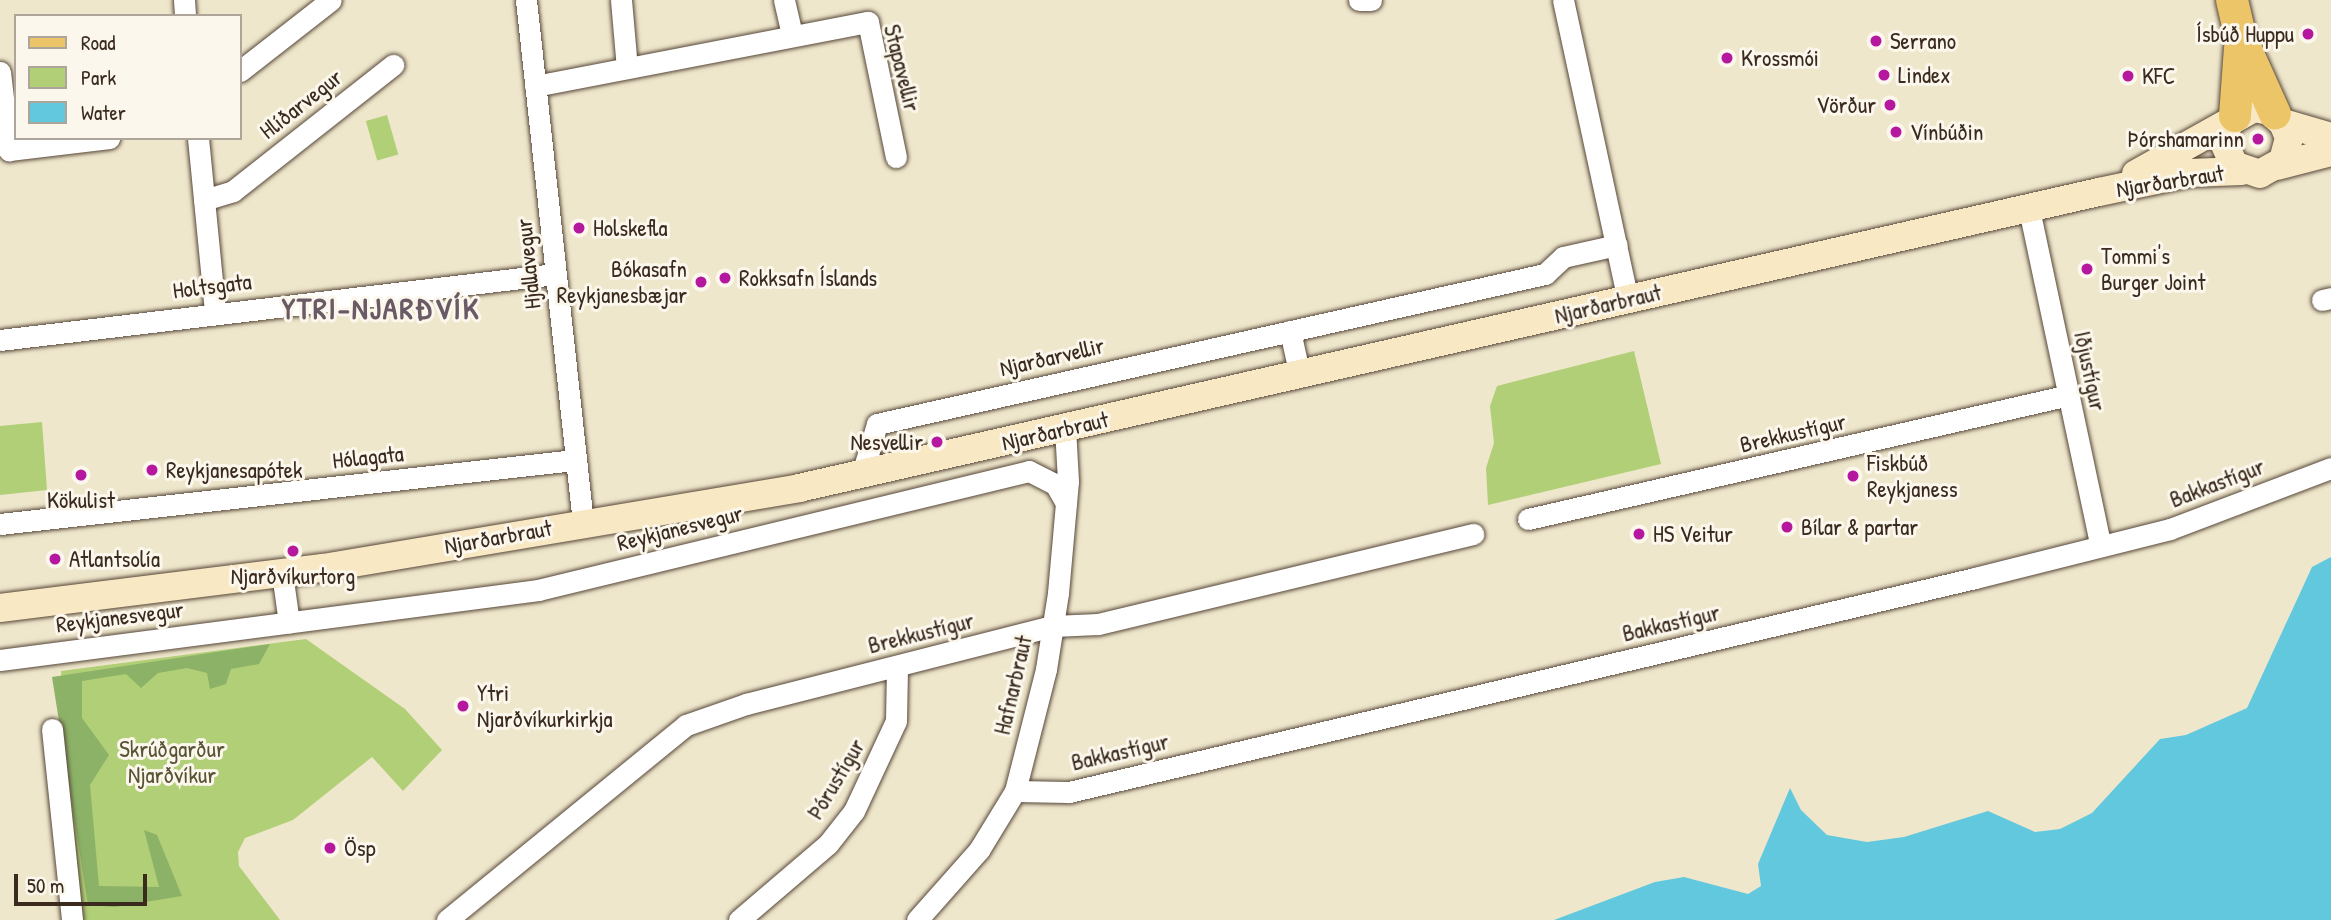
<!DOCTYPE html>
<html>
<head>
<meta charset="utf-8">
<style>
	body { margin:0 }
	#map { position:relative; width:2331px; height:920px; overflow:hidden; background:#efe7cc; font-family:"Patrick Hand",sans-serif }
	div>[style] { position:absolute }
	.green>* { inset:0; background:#b1cf76; transform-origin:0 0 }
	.forest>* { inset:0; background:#8cb267 }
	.water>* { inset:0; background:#61c8de }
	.roads { filter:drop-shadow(0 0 2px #564638) drop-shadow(0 0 2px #564638) }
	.street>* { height:21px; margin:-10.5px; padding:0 10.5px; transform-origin:10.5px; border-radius:10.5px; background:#fff }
	.secondary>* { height:28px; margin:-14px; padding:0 14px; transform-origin:14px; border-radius:14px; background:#f8e8c3 }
	.primary>* { height:32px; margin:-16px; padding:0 16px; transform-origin:16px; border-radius:16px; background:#edc569 }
	.dots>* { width:19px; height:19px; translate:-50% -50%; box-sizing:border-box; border:4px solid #fbf7ec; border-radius:50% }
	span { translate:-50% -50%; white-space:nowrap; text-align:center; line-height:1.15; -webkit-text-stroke:6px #fbf7ec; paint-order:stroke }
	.poi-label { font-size:23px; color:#3b2a1e }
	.right { translate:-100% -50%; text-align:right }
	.left { translate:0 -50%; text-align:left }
	.street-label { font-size:23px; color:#3b2a1e }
	.park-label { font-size:23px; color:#585334 }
	.district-label { font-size:30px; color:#6a5a65; font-weight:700; letter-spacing:2px }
	.legend { position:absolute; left:14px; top:14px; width:228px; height:126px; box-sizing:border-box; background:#fbf7ec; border:2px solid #aea59a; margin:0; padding:9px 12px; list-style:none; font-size:21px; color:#3b2a1e }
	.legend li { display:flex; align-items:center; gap:14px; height:35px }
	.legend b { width:35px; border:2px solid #aea59a }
	.scale { position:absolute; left:14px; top:874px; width:133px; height:32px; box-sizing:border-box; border:4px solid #3b2a1e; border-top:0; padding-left:9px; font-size:21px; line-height:24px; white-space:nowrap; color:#3b2a1e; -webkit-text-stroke:5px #fbf7ec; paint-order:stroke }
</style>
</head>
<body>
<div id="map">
	<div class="green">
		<i style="left:387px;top:115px;width:41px;height:22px;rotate:74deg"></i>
		<i style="clip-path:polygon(1634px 351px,1661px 464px,1488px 505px,1486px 468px,1494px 443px,1490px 406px,1497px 386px)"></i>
		<i style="clip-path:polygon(42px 422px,47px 490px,0 495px,0 426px)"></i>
		<i style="clip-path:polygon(306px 639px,405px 709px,442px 750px,403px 791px,372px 757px,293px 820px,245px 838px,238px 852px,239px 866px,280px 920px,74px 920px,61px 671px)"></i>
	</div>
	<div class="forest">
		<i style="clip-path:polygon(270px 644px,259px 664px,231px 669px,226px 684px,210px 689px,207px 673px,187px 668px,158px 673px,141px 688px,126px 674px,82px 681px,82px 718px,109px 755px,90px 785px,99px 886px,159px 887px,144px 830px,157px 835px,182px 896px,115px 907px,88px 905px,52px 677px)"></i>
	</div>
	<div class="water">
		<i style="clip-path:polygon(2331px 557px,2331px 920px,1554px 920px,1655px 882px,1684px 877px,1748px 894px,1761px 886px,1758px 864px,1790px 788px,1801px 810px,1827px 835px,1867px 842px,1904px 837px,1988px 811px,2035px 832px,2060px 829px,2092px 813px,2160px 739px,2186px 735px,2247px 708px,2312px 567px)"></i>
	</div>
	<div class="roads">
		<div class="street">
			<i style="left:184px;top:0;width:16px;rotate:86deg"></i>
			<i style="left:526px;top:0;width:526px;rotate:83.78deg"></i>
			<i style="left:621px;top:0;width:68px;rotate:85deg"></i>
			<i style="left:784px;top:0;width:37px;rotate:77deg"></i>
			<i style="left:1359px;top:0;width:12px"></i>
			<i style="left:1563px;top:0;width:307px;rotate:77.8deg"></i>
			<i style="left:240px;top:71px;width:115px;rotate:-38deg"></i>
			<i style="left:0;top:72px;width:79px;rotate:83.4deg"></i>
			<i style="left:9px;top:150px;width:101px;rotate:-6.8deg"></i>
			<i style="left:535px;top:86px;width:339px;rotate:-10.9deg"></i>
			<i style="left:868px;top:22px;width:138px;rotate:78.3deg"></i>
			<i style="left:198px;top:138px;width:175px;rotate:84.4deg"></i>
			<i style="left:204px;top:200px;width:30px;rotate:-17deg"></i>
			<i style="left:233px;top:191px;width:204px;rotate:-38.2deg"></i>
			<i style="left:2029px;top:209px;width:342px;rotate:78deg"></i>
			<i style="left:2322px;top:300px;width:9px;rotate:-13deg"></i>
			<i style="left:1290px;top:331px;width:46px;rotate:77.5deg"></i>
			<i style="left:0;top:340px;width:559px;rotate:-6.78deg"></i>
			<i style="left:862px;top:474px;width:52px;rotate:-73.3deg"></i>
			<i style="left:877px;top:424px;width:685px;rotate:-12.66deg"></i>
			<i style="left:1545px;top:274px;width:25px;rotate:-43deg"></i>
			<i style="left:1563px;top:257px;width:55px;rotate:-12.5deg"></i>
			<i style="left:1528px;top:519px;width:555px;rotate:-12.91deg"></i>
			<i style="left:0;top:524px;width:578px;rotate:-6.36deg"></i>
			<i style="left:282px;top:573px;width:50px;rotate:82deg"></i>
			<i style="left:0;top:660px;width:543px;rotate:-7.41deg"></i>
			<i style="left:538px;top:590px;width:505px;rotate:-13.62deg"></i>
			<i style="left:1029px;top:471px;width:29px;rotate:27deg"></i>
			<i style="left:1055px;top:484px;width:22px;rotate:60deg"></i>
			<i style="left:52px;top:729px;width:192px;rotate:84deg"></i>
			<i style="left:1015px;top:791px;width:54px;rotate:1.1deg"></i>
			<i style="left:1069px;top:792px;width:931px;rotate:-13.29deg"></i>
			<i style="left:1975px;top:578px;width:201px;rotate:-14.1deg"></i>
			<i style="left:2170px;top:529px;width:172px;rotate:-20.8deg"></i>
			<i style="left:447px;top:920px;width:308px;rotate:-39.2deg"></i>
			<i style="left:686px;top:725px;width:64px;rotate:-19.3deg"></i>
			<i style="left:746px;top:704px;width:317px;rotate:-14.3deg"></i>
			<i style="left:1053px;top:626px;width:45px;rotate:-2.5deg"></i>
			<i style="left:1098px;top:624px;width:386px;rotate:-13.5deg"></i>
			<i style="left:739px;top:920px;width:117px;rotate:-40.5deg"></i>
			<i style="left:828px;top:844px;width:42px;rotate:-51.8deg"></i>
			<i style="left:854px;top:811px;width:99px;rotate:-65deg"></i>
			<i style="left:896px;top:721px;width:54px;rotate:-88.9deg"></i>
			<i style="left:917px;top:920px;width:94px;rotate:-48.5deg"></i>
			<i style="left:979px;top:850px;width:69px;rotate:-58.6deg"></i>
			<i style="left:1015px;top:791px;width:126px;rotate:-75.7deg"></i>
			<i style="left:1046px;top:669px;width:77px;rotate:-81deg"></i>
			<i style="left:1058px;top:593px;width:112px;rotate:-84.9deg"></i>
			<i style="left:1068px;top:481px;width:53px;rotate:-93.2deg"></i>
		</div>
		<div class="secondary">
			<i style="left:2283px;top:123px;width:50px;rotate:16.3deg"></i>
			<i style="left:2277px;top:166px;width:56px;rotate:-14.5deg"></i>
			<i style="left:2136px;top:174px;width:135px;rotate:-29.2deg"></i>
			<i style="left:2254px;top:108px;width:15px;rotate:11deg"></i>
			<i style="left:2269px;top:111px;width:18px;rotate:41deg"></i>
			<i style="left:2283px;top:123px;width:16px;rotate:68deg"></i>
			<i style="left:2289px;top:138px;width:24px;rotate:105deg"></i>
			<i style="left:2283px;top:161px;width:26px;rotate:151deg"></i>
			<i style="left:2260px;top:174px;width:28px;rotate:-161deg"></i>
			<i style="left:2234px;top:165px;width:27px;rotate:-114deg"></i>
			<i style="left:2223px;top:140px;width:18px;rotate:-71deg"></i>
			<i style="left:0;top:608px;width:325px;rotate:-7.1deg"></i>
			<i style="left:323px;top:568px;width:483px;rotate:-9.5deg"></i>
			<i style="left:799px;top:488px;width:1333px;rotate:-12.83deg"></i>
			<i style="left:2099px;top:192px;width:92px;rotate:-11.9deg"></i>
			<i style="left:2189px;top:173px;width:53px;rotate:-2.2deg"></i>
		</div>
		<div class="primary">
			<i style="left:2232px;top:0;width:37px;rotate:77deg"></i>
			<i style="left:2240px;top:36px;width:85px;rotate:65.8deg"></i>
			<i style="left:2235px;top:116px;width:68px;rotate:-85.8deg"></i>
		</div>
	</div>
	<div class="dots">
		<i style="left:2308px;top:34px;background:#b5179e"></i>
		<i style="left:1876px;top:41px;background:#b5179e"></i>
		<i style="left:1727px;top:58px;background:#b5179e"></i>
		<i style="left:1884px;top:75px;background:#b5179e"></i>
		<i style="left:2128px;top:76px;background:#b5179e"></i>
		<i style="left:1890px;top:105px;background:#b5179e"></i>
		<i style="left:1896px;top:132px;background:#b5179e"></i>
		<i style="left:2258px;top:139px;background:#b5179e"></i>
		<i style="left:579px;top:228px;background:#b5179e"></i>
		<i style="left:2087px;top:269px;background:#b5179e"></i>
		<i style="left:725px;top:278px;background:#b5179e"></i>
		<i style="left:701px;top:282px;background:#b5179e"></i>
		<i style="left:937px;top:442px;background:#b5179e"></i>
		<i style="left:152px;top:470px;background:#b5179e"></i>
		<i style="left:81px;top:475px;background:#b5179e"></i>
		<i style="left:1853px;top:476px;background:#b5179e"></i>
		<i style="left:1787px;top:527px;background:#b5179e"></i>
		<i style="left:1639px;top:534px;background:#b5179e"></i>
		<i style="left:293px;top:551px;background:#b5179e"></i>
		<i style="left:55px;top:559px;background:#b5179e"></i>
		<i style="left:463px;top:706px;background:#b5179e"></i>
		<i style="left:330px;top:848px;background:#b5179e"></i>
	</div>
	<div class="poi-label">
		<span class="right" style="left:2294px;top:34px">Ísbúð Huppu</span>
		<span class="left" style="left:1890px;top:41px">Serrano</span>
		<span class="left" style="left:1741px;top:58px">Krossmói</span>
		<span class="left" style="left:1898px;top:75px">Lindex</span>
		<span class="left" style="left:2142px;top:76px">KFC</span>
		<span class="right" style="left:1876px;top:105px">Vörður</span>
		<span class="left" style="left:1910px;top:132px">Vínbúðin</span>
		<span class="right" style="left:2244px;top:139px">Þórshamarinn</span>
		<span class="left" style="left:593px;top:228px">Holskefla</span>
		<span class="left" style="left:2101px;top:269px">Tommi's<br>Burger Joint</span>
		<span class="right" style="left:687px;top:282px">Bókasafn<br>Reykjanesbæjar</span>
		<span class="left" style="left:739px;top:278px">Rokksafn Íslands</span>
		<span class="right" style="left:923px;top:442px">Nesvellir</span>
		<span class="left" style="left:1867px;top:476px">Fiskbúð<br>Reykjaness</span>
		<span class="left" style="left:166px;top:470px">Reykjanesapótek</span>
		<span style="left:81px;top:500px">Kökulist</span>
		<span class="left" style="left:1801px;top:527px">Bílar &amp; partar</span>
		<span class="left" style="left:1653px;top:534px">HS Veitur</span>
		<span class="left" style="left:69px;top:559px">Atlantsolía</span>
		<span style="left:293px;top:576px">Njarðvíkurtorg</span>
		<span class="left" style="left:477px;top:706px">Ytri<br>Njarðvíkurkirkja</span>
		<span class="left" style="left:344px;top:848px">Ösp</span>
	</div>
	<div class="street-label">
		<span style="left:902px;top:68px;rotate:76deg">Stapavellir</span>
		<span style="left:301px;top:104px;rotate:-38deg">Hlíðarvegur</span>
		<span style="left:2170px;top:181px;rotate:-9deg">Njarðarbraut</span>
		<span style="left:528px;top:264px;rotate:-96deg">Hjallavegur</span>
		<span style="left:212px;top:286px;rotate:-7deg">Holtsgata</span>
		<span style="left:1608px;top:304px;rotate:-13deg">Njarðarbraut</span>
		<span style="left:1052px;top:357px;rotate:-13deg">Njarðarvellir</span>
		<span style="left:2090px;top:371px;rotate:78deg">Iðjustígur</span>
		<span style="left:1055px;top:431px;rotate:-13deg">Njarðarbraut</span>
		<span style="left:1793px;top:433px;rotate:-13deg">Brekkustígur</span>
		<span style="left:368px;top:457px;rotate:-6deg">Hólagata</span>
		<span style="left:2217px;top:483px;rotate:-21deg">Bakkastígur</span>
		<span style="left:680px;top:528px;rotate:-14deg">Reykjanesvegur</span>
		<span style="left:498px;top:537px;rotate:-10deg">Njarðarbraut</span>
		<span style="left:120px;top:617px;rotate:-7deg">Reykjanesvegur</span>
		<span style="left:1671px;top:623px;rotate:-13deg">Bakkastígur</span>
		<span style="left:921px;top:633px;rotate:-14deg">Brekkustígur</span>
		<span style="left:1013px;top:685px;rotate:-77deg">Hafnarbraut</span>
		<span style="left:1120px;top:752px;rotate:-13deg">Bakkastígur</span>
		<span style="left:836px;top:779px;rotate:-59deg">Þórustígur</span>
	</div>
	<div class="park-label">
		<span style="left:172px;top:762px">Skrúðgarður<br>Njarðvíkur</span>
	</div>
	<div class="district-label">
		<span style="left:381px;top:308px">YTRI-NJARÐVÍK</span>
	</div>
	<ul class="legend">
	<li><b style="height:9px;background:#edc569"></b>Road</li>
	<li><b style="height:19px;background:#b1cf76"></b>Park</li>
	<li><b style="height:19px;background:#61c8de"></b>Water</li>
	</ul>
	<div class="scale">50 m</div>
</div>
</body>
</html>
